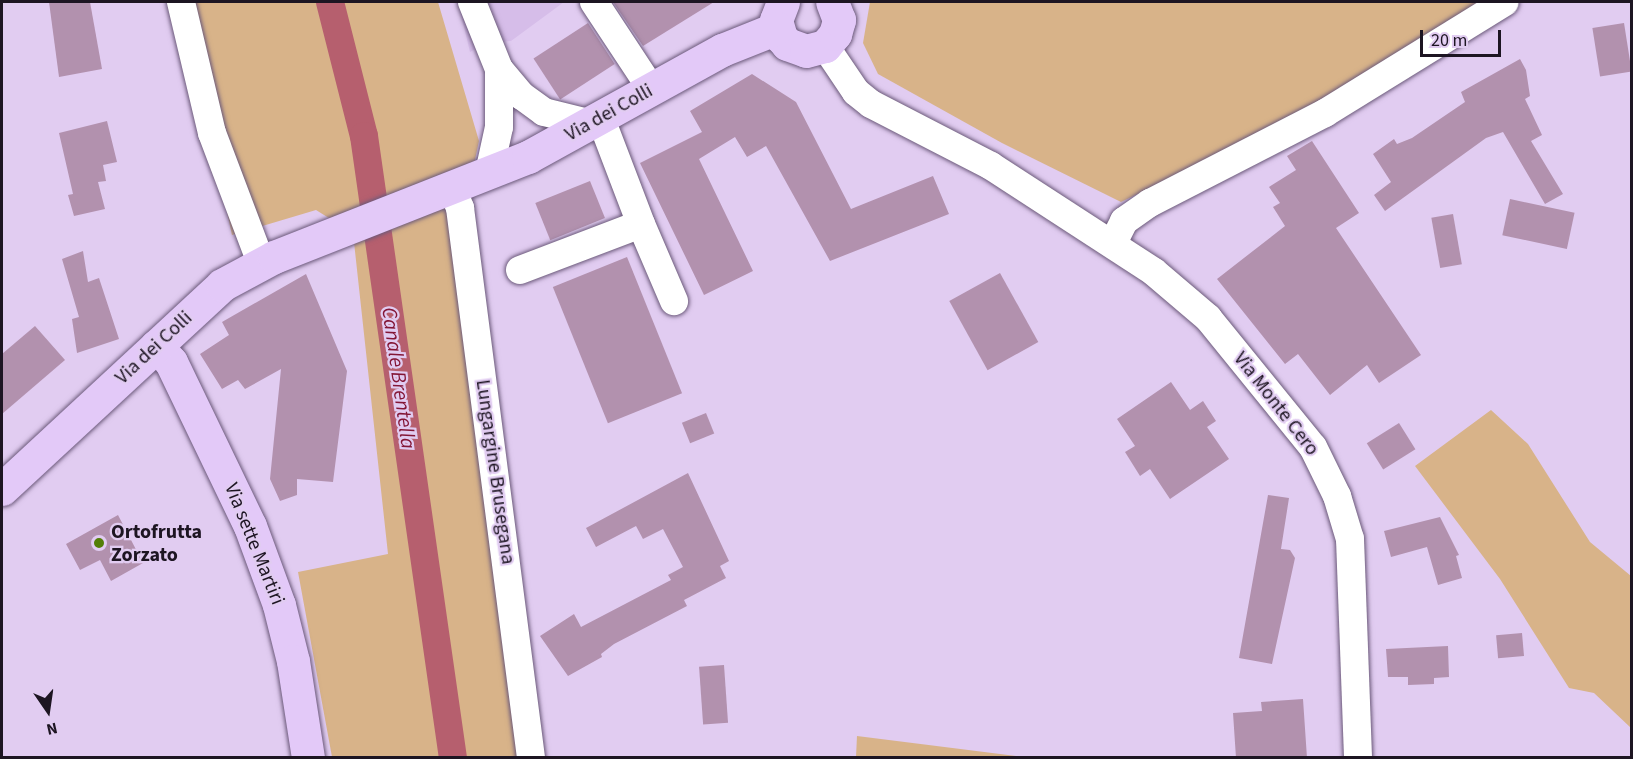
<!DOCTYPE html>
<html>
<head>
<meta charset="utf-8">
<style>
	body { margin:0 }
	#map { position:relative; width:1633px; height:759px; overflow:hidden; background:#e1ccf1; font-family:"Source Sans 3",sans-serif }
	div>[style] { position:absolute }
	.built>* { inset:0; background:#d6bde9 }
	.green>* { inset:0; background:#d8b389 }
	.canal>* { height:28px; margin:-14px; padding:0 14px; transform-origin:14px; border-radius:14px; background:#b65f6e }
	.building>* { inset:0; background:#b291ae; transform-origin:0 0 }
	.roads { filter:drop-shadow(0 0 2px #6b597a) drop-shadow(0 0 2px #6b597a) }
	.minor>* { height:28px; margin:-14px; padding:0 14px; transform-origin:14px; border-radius:14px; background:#fff }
	.major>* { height:33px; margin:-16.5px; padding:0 16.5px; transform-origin:16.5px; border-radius:16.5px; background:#e3c9f8 }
	.dots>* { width:16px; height:16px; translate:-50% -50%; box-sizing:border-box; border:3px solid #e1ccf1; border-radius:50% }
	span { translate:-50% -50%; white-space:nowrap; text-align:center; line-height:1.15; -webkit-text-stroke:4.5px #e1ccf1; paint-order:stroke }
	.street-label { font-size:20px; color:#1d1522 }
	.poi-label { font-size:20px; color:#1d1522; font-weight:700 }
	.left { translate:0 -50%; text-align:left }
	.water-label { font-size:21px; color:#831636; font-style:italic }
	.frame { position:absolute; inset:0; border:3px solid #1d1522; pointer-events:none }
	.north { position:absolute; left:18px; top:681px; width:60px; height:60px; -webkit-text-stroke:4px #e1ccf1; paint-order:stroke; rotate:167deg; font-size:16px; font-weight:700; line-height:24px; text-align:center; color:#1d1522 }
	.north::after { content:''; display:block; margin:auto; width:21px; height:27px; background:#1d1522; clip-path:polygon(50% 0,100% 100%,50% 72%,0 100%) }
	.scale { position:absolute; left:1420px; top:30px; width:81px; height:27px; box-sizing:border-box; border:3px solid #1d1522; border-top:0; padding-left:8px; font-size:18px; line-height:21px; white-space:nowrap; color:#1d1522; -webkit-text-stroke:4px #e1ccf1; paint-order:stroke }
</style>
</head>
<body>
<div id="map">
	<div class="built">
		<i style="clip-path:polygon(458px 2px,564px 2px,511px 41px,487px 43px,470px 52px)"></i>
	</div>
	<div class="green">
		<i style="clip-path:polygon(181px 2px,438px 2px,479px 141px,469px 188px,518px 757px,332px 757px,298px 572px,388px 554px,353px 233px,316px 210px,232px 235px)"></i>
		<i style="clip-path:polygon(870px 2px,1490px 2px,1275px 128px,1121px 202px,1002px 143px,878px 74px,863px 43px)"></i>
		<i style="clip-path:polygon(1491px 410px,1528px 444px,1590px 542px,1631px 576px,1631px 728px,1594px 693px,1569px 688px,1500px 579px,1415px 466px)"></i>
		<i style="clip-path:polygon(857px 736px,1023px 757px,856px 757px)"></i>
	</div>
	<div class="canal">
		<i style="left:330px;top:2px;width:138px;rotate:75.8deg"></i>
		<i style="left:364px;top:136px;width:628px;rotate:81.86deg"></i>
	</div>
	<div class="building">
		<i style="clip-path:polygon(49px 2px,90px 2px,102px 69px,59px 77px)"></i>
		<i style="clip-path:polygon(613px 2px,714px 2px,643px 46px)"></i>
		<i style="left:588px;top:23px;width:49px;height:65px;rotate:57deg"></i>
		<i style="left:1624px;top:23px;width:49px;height:32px;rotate:81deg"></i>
		<i style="clip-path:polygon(1520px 59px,1526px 70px,1530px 96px,1525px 99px,1542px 135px,1531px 141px,1563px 194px,1545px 204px,1503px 132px,1486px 138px,1385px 211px,1374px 195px,1391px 182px,1373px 154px,1394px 139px,1397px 144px,1412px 138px,1465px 102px,1461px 92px)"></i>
		<i style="clip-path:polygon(752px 74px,796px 102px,851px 209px,933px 176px,949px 214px,830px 261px,766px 146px,747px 157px,735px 137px,699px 159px,753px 271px,704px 295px,640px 163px,702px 132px,690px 111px)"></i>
		<i style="clip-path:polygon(107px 121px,117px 162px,103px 165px,106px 181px,98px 182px,105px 209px,74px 216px,68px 195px,73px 194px,59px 133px)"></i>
		<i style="clip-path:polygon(1312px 141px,1359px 213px,1336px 228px,1421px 355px,1379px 383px,1367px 365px,1330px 395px,1298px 354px,1285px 364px,1217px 279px,1285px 226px,1273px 207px,1280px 203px,1269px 187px,1296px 170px,1287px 156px)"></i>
		<i style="left:590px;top:181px;width:40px;height:59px;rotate:68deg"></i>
		<i style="left:1510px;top:199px;width:66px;height:37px;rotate:12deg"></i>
		<i style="left:1453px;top:214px;width:51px;height:22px;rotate:80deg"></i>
		<i style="clip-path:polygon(83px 251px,88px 282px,99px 278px,119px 339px,77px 353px,72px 319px,79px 317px,62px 259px)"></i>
		<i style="left:627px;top:257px;width:147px;height:80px;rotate:68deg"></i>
		<i style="left:1000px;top:273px;width:79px;height:58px;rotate:61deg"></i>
		<i style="clip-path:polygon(306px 274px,347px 371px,333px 482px,297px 479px,297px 495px,280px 501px,270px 479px,281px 369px,245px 389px,238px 380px,222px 389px,200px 354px,229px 335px,222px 322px)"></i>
		<i style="clip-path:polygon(35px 326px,65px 360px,2px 414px,2px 354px)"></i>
		<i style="clip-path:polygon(1171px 382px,1190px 410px,1203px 401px,1216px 421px,1207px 427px,1229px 459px,1170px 499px,1150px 469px,1140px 476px,1125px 452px,1135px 446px,1117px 419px)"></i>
		<i style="left:706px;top:413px;width:22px;height:26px;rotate:68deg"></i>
		<i style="left:1399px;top:423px;width:31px;height:38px;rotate:58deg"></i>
		<i style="clip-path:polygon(688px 473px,729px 561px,720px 566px,726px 578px,684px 600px,687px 606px,614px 644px,601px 654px,602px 657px,568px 676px,540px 636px,574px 614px,581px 627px,671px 580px,668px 575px,683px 567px,663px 529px,643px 539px,636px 526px,596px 547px,586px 528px)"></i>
		<i style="clip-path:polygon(1268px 495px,1289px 498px,1281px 549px,1290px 550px,1295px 558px,1272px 664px,1239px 658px)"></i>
		<i style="clip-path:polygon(118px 515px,143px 563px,111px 581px,100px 560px,80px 570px,66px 544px)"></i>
		<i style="clip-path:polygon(1440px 517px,1459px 555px,1456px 556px,1462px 578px,1438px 585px,1427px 547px,1391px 557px,1384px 531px)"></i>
		<i style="left:1522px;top:633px;width:23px;height:26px;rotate:85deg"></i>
		<i style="clip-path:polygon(1448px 646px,1449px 677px,1434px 678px,1434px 684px,1408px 685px,1408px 677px,1388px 677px,1386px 649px)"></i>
		<i style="left:724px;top:665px;width:58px;height:25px;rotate:86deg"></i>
		<i style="clip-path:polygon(1303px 699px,1307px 758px,1236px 758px,1233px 713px,1262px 711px,1261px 702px)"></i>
	</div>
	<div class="roads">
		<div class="minor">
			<i style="left:181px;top:2px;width:135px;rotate:76.7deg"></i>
			<i style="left:212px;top:133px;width:139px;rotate:69.3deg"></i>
			<i style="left:472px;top:2px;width:72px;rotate:68.1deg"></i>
			<i style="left:499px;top:69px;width:35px;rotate:50deg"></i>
			<i style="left:522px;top:96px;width:27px;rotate:36deg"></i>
			<i style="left:544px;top:112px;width:49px;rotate:14deg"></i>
			<i style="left:594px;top:2px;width:105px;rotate:56.6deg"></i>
			<i style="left:825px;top:46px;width:55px;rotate:56deg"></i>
			<i style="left:856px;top:92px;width:19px;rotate:39deg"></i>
			<i style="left:871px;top:104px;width:135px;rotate:27.3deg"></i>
			<i style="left:991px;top:166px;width:194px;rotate:33deg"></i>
			<i style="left:1154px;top:272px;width:71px;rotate:40.4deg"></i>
			<i style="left:1208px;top:318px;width:166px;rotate:50.9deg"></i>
			<i style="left:1313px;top:447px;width:55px;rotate:63.9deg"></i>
			<i style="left:1337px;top:496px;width:45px;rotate:73.2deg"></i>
			<i style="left:1350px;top:539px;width:219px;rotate:87.9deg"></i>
			<i style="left:489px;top:173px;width:47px;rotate:-77.7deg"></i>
			<i style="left:499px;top:127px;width:58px;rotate:-90deg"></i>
			<i style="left:452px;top:189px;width:21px;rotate:67deg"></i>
			<i style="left:460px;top:208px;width:555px;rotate:82.64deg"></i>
			<i style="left:641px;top:224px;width:84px;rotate:66.8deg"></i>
			<i style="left:1113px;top:243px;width:25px;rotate:-63deg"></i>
			<i style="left:1124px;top:221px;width:32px;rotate:-35deg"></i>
			<i style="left:1150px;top:203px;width:197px;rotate:-27.2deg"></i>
			<i style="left:1325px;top:113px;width:211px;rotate:-31.7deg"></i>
			<i style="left:520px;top:270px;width:129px;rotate:-20.8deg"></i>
			<i style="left:641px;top:224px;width:112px;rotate:-110.9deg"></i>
		</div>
		<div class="major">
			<i style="left:783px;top:2px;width:19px;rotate:111deg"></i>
			<i style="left:776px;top:20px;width:18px;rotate:74deg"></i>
			<i style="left:781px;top:37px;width:9px;rotate:49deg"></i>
			<i style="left:787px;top:44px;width:20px;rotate:20deg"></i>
			<i style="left:806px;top:51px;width:20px;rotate:-15deg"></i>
			<i style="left:825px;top:46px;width:16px;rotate:-50deg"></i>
			<i style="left:835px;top:34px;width:15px;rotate:-74deg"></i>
			<i style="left:839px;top:20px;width:19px;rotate:-111deg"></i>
			<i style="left:156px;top:346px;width:22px;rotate:47deg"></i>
			<i style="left:171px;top:362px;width:182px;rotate:64.3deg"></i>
			<i style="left:250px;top:526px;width:84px;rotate:69.8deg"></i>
			<i style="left:279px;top:605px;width:58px;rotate:76deg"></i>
			<i style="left:293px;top:661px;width:98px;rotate:81.2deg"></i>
			<i style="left:2px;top:489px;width:300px;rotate:-42.8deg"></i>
			<i style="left:222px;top:285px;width:59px;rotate:-28.3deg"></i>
			<i style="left:274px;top:257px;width:273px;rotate:-21.5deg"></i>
			<i style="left:528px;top:157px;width:222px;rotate:-28.9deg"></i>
			<i style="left:722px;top:50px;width:59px;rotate:-21.8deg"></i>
		</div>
	</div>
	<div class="dots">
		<i style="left:99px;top:543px;background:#537f07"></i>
	</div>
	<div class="street-label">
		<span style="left:609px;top:113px;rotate:-29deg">Via dei Colli</span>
		<span style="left:154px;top:348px;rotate:-43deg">Via dei Colli</span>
		<span style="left:1276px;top:404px;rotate:52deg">Via Monte Cero</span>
		<span style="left:495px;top:472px;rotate:82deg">Lungargine Brusegana</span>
		<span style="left:254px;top:544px;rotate:68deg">Via sette Martiri</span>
	</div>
	<div class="poi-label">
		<span class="left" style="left:111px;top:544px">Ortofrutta<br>Zorzato</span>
	</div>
	<div class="water-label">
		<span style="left:399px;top:378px;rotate:82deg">Canale Brentella</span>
	</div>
	<div class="frame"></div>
	<div class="north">N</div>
	<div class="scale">20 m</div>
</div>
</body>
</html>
